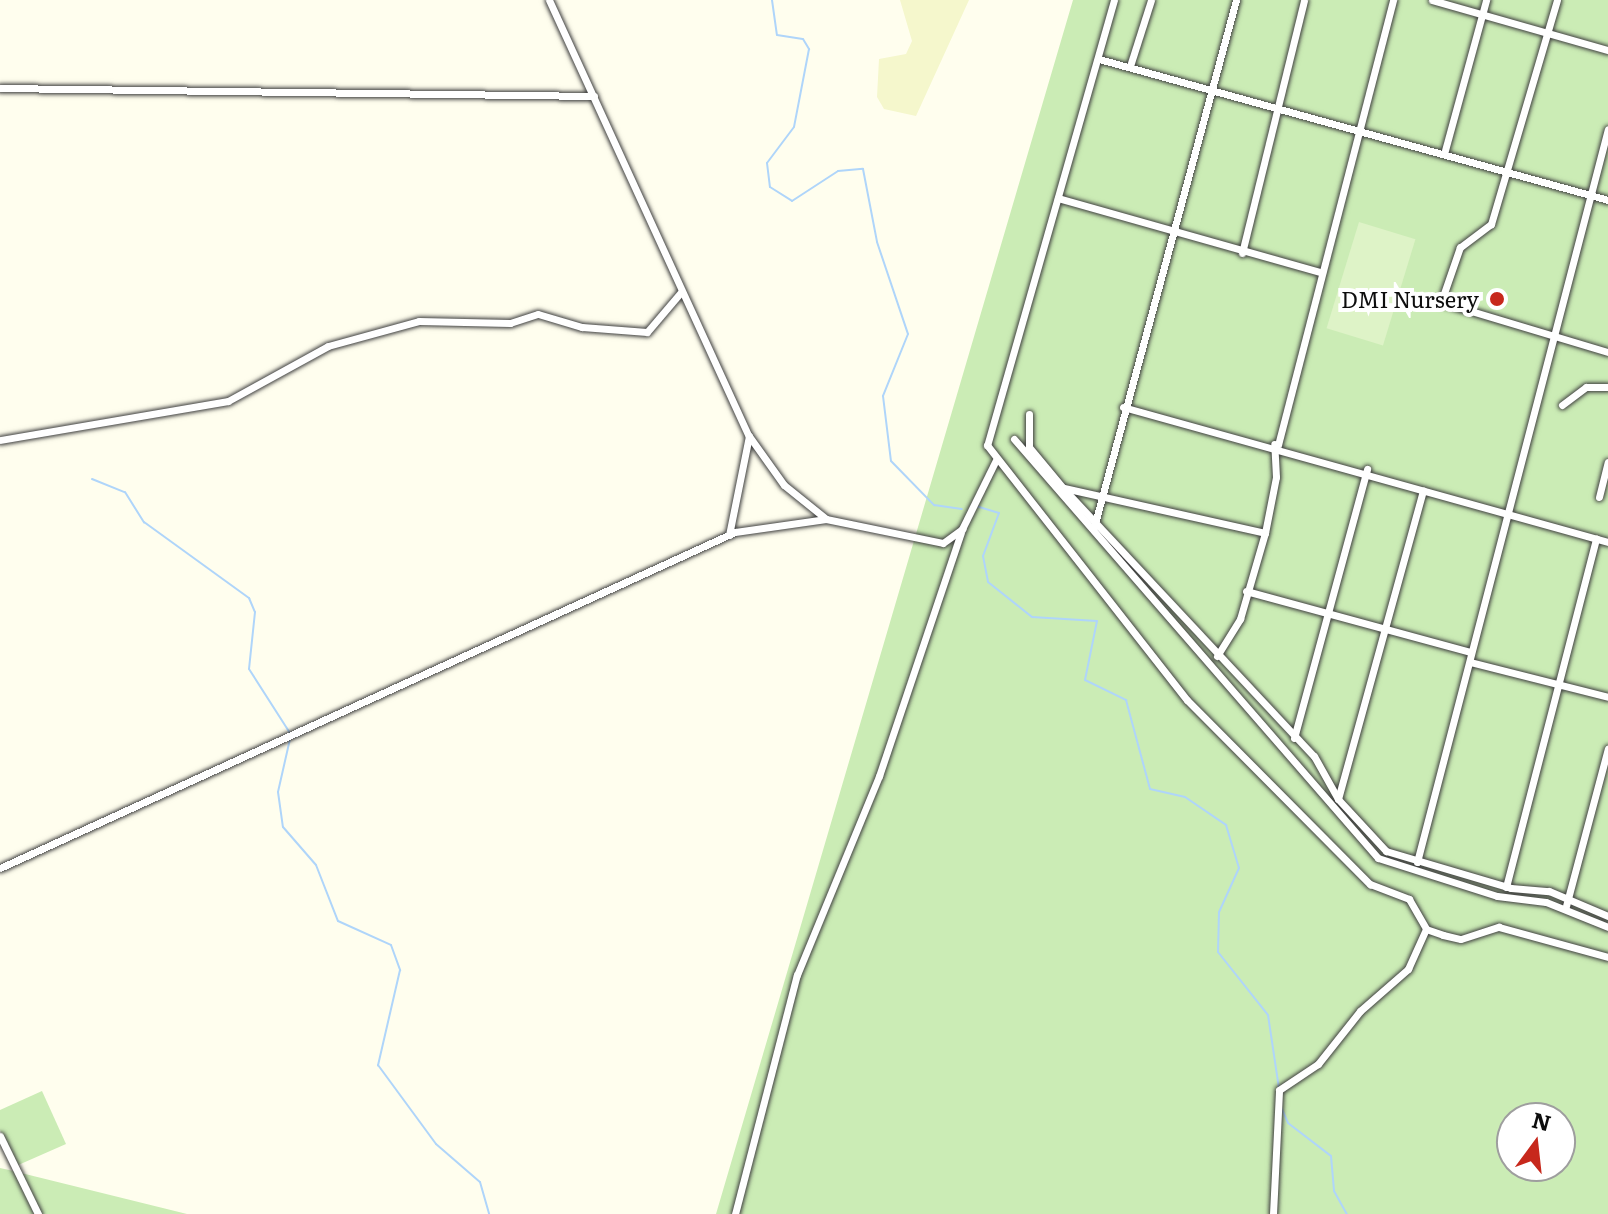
<!DOCTYPE html>
<html>
<head>
<meta charset="utf-8">
<style>
	body { margin:0 }
	#map { position:relative; width:1608px; height:1214px; overflow:hidden; background:#fffeee; font-family:Literata,serif }
	div>[style] { position:absolute }
	.farmland>* { inset:0; background:#f5f7cc }
	.green>* { inset:0; background:#cbecb5 }
	.pitch>* { inset:0; background:#def3c7; transform-origin:0 0 }
	.stream>* { height:2px; margin:-1px; padding:0 1px; transform-origin:1px; border-radius:1px; background:#afd5fa }
	.roads { filter:drop-shadow(0 0 2px #404040) drop-shadow(0 0 2px #404040) }
	.minor>* { height:7px; margin:-3.5px; padding:0 3.5px; transform-origin:3.5px; border-radius:3.5px; background:#fff }
	.dots>* { width:22px; height:22px; translate:-50% -50%; box-sizing:border-box; border:4px solid #fff; border-radius:50% }
	span { translate:-50% -50%; white-space:nowrap; text-align:center; line-height:1.15; -webkit-text-stroke:8px #fff; paint-order:stroke }
	.poi-label { font-size:22px; color:#0d0d0d }
	.right { translate:-100% -50%; text-align:right }
	.north { position:absolute; left:1496px; top:1102px; width:80px; height:80px; box-sizing:border-box; background:#fff; border:2px solid #9e9e9e; border-radius:50%; rotate:15deg; font-size:22px; font-weight:700; line-height:32px; text-align:center; color:#0d0d0d }
	.north::after { content:''; display:block; margin:auto; width:28px; height:36px; background:#c7281c; clip-path:polygon(50% 0,100% 100%,50% 72%,0 100%) }
</style>
</head>
<body>
<div id="map">
	<div class="farmland">
		<i style="clip-path:polygon(900px 0,969px 0,916px 116px,884px 109px,877px 97px,879px 59px,906px 54px,912px 41px)"></i>
	</div>
	<div class="green">
		<i style="clip-path:polygon(evenodd,1073px 0,1608px 0,1608px 1214px,716px 1214px,1073px 0,1512px 1118px,1560px 1118px,1560px 1166px,1512px 1166px,1512px 1118px)"></i>
		<i style="clip-path:polygon(42px 1091px,66px 1144px,16px 1166px,0 1130px,0 1110px)"></i>
		<i style="clip-path:polygon(0 1168px,9px 1170px,187px 1214px,0 1214px)"></i>
	</div>
	<div class="pitch">
		<i style="left:1359px;top:222px;width:59px;height:111px;rotate:17deg"></i>
	</div>
	<div class="stream">
		<i style="left:772px;top:0;width:35px;rotate:82deg"></i>
		<i style="left:777px;top:35px;width:26px;rotate:9deg"></i>
		<i style="left:803px;top:39px;width:12px;rotate:59deg"></i>
		<i style="left:809px;top:49px;width:79px;rotate:100.9deg"></i>
		<i style="left:794px;top:127px;width:45px;rotate:126.9deg"></i>
		<i style="left:767px;top:163px;width:24px;rotate:83deg"></i>
		<i style="left:770px;top:187px;width:26px;rotate:32deg"></i>
		<i style="left:792px;top:201px;width:55px;rotate:-33.1deg"></i>
		<i style="left:838px;top:171px;width:25px;rotate:-5deg"></i>
		<i style="left:863px;top:169px;width:74px;rotate:79.1deg"></i>
		<i style="left:877px;top:242px;width:97px;rotate:71.4deg"></i>
		<i style="left:908px;top:334px;width:67px;rotate:112deg"></i>
		<i style="left:883px;top:396px;width:65px;rotate:83deg"></i>
		<i style="left:891px;top:461px;width:62px;rotate:45.7deg"></i>
		<i style="left:934px;top:505px;width:28px;rotate:8deg"></i>
		<i style="left:92px;top:479px;width:35px;rotate:22deg"></i>
		<i style="left:125px;top:492px;width:36px;rotate:58deg"></i>
		<i style="left:144px;top:522px;width:130px;rotate:35.9deg"></i>
		<i style="left:249px;top:598px;width:15px;rotate:67deg"></i>
		<i style="left:255px;top:612px;width:57px;rotate:96deg"></i>
		<i style="left:249px;top:669px;width:76px;rotate:57.4deg"></i>
		<i style="left:976px;top:506px;width:24px;rotate:17deg"></i>
		<i style="left:999px;top:513px;width:46px;rotate:110.4deg"></i>
		<i style="left:983px;top:556px;width:26px;rotate:79deg"></i>
		<i style="left:988px;top:582px;width:56px;rotate:38.5deg"></i>
		<i style="left:1032px;top:617px;width:65px;rotate:3.5deg"></i>
		<i style="left:1097px;top:621px;width:60px;rotate:101.5deg"></i>
		<i style="left:1085px;top:680px;width:46px;rotate:26deg"></i>
		<i style="left:1126px;top:700px;width:92px;rotate:74.9deg"></i>
		<i style="left:1150px;top:789px;width:36px;rotate:13deg"></i>
		<i style="left:1185px;top:797px;width:50px;rotate:34.3deg"></i>
		<i style="left:1226px;top:825px;width:45px;rotate:73.2deg"></i>
		<i style="left:1239px;top:868px;width:48px;rotate:114.4deg"></i>
		<i style="left:1219px;top:912px;width:40px;rotate:91.4deg"></i>
		<i style="left:1218px;top:952px;width:80px;rotate:51.6deg"></i>
		<i style="left:1268px;top:1015px;width:75px;rotate:81.5deg"></i>
		<i style="left:290px;top:739px;width:54px;rotate:102.8deg"></i>
		<i style="left:278px;top:792px;width:35px;rotate:82deg"></i>
		<i style="left:283px;top:827px;width:50px;rotate:49deg"></i>
		<i style="left:316px;top:865px;width:60px;rotate:68.6deg"></i>
		<i style="left:338px;top:921px;width:58px;rotate:24.4deg"></i>
		<i style="left:391px;top:945px;width:27px;rotate:70deg"></i>
		<i style="left:400px;top:970px;width:98px;rotate:103deg"></i>
		<i style="left:378px;top:1065px;width:98px;rotate:53.7deg"></i>
		<i style="left:436px;top:1144px;width:58px;rotate:40.8deg"></i>
		<i style="left:480px;top:1182px;width:33px;rotate:74deg"></i>
		<i style="left:1281px;top:1107px;width:17px;rotate:66deg"></i>
		<i style="left:1288px;top:1123px;width:54px;rotate:37.5deg"></i>
		<i style="left:1331px;top:1156px;width:35px;rotate:85deg"></i>
		<i style="left:1334px;top:1191px;width:26px;rotate:61deg"></i>
	</div>
	<div class="roads">
		<div class="minor">
			<i style="left:549px;top:0;width:480px;rotate:65.4deg"></i>
			<i style="left:749px;top:436px;width:60px;rotate:54.5deg"></i>
			<i style="left:784px;top:485px;width:53px;rotate:38.8deg"></i>
			<i style="left:1114px;top:0;width:463px;rotate:105.9deg"></i>
			<i style="left:987px;top:445px;width:324px;rotate:51.9deg"></i>
			<i style="left:1187px;top:700px;width:260px;rotate:45.2deg"></i>
			<i style="left:1370px;top:884px;width:42px;rotate:21deg"></i>
			<i style="left:1409px;top:899px;width:34px;rotate:60deg"></i>
			<i style="left:1426px;top:929px;width:18px;rotate:19deg"></i>
			<i style="left:1443px;top:935px;width:18px;rotate:13deg"></i>
			<i style="left:1461px;top:939px;width:40px;rotate:-18deg"></i>
			<i style="left:1499px;top:927px;width:113px;rotate:15.4deg"></i>
			<i style="left:1432px;top:0;width:183px;rotate:15.9deg"></i>
			<i style="left:1557px;top:0;width:234px;rotate:106.4deg"></i>
			<i style="left:1491px;top:224px;width:39px;rotate:143deg"></i>
			<i style="left:1460px;top:247px;width:58px;rotate:109.1deg"></i>
			<i style="left:1441px;top:302px;width:174px;rotate:16.7deg"></i>
			<i style="left:1099px;top:59px;width:528px;rotate:15.48deg"></i>
			<i style="left:1130px;top:66px;width:69px;rotate:-72.3deg"></i>
			<i style="left:0;top:88px;width:594px;rotate:0.77deg"></i>
			<i style="left:1444px;top:154px;width:160px;rotate:-74.7deg"></i>
			<i style="left:1058px;top:198px;width:271px;rotate:15.8deg"></i>
			<i style="left:1242px;top:253px;width:260px;rotate:-76.2deg"></i>
			<i style="left:1562px;top:405px;width:30px;rotate:-37deg"></i>
			<i style="left:1586px;top:387px;width:22px"></i>
			<i style="left:1123px;top:407px;width:503px;rotate:15.55deg"></i>
			<i style="left:1029px;top:414px;width:33px;rotate:90deg"></i>
			<i style="left:1029px;top:447px;width:53px;rotate:50.3deg"></i>
			<i style="left:1063px;top:488px;width:367px;rotate:46.9deg"></i>
			<i style="left:1314px;top:756px;width:49px;rotate:60.8deg"></i>
			<i style="left:1338px;top:799px;width:71px;rotate:47.3deg"></i>
			<i style="left:1386px;top:851px;width:130px;rotate:16.5deg"></i>
			<i style="left:1511px;top:888px;width:38px;rotate:5deg"></i>
			<i style="left:1549px;top:891px;width:64px;rotate:23deg"></i>
			<i style="left:1014px;top:439px;width:555px;rotate:49.02deg"></i>
			<i style="left:1378px;top:858px;width:125px;rotate:17.7deg"></i>
			<i style="left:1497px;top:896px;width:49px;rotate:7deg"></i>
			<i style="left:1546px;top:902px;width:67px;rotate:22deg"></i>
			<i style="left:0;top:440px;width:231px;rotate:-9.7deg"></i>
			<i style="left:228px;top:401px;width:114px;rotate:-28.8deg"></i>
			<i style="left:328px;top:346px;width:94px;rotate:-15.4deg"></i>
			<i style="left:419px;top:321px;width:91px;rotate:1.3deg"></i>
			<i style="left:510px;top:323px;width:29px;rotate:-18deg"></i>
			<i style="left:538px;top:314px;width:46px;rotate:16.5deg"></i>
			<i style="left:582px;top:327px;width:65px;rotate:4.4deg"></i>
			<i style="left:647px;top:332px;width:52px;rotate:-49.6deg"></i>
			<i style="left:1278px;top:445px;width:460px;rotate:-75.5deg"></i>
			<i style="left:1064px;top:488px;width:206px;rotate:12.6deg"></i>
			<i style="left:1599px;top:497px;width:36px;rotate:-76deg"></i>
			<i style="left:1094px;top:527px;width:546px;rotate:-74.92deg"></i>
			<i style="left:729px;top:535px;width:101px;rotate:-78.6deg"></i>
			<i style="left:1246px;top:591px;width:233px;rotate:15.2deg"></i>
			<i style="left:1217px;top:656px;width:44px;rotate:-58.1deg"></i>
			<i style="left:1240px;top:619px;width:90px;rotate:-73.8deg"></i>
			<i style="left:1265px;top:533px;width:57px;rotate:-78.9deg"></i>
			<i style="left:1276px;top:477px;width:33px;rotate:-93deg"></i>
			<i style="left:1470px;top:662px;width:142px;rotate:14.2deg"></i>
			<i style="left:1294px;top:738px;width:279px;rotate:-74.8deg"></i>
			<i style="left:1338px;top:799px;width:320px;rotate:-74.6deg"></i>
			<i style="left:1417px;top:862px;width:757px;rotate:-75.4deg"></i>
			<i style="left:0;top:868px;width:808px;rotate:-24.57deg"></i>
			<i style="left:735px;top:532px;width:92px;rotate:-8.1deg"></i>
			<i style="left:826px;top:519px;width:119px;rotate:11.6deg"></i>
			<i style="left:943px;top:543px;width:24px;rotate:-36deg"></i>
			<i style="left:962px;top:529px;width:77px;rotate:-63.8deg"></i>
			<i style="left:1506px;top:887px;width:360px;rotate:-75.5deg"></i>
			<i style="left:1566px;top:906px;width:163px;rotate:-75.1deg"></i>
			<i style="left:0;top:1136px;width:87px;rotate:64deg"></i>
			<i style="left:735px;top:1214px;width:247px;rotate:-75.5deg"></i>
			<i style="left:797px;top:975px;width:215px;rotate:-67.6deg"></i>
			<i style="left:879px;top:776px;width:257px;rotate:-71.4deg"></i>
			<i style="left:1273px;top:1214px;width:124px;rotate:-87.2deg"></i>
			<i style="left:1279px;top:1090px;width:47px;rotate:-33.7deg"></i>
			<i style="left:1318px;top:1064px;width:68px;rotate:-51.6deg"></i>
			<i style="left:1360px;top:1011px;width:64px;rotate:-41.2deg"></i>
			<i style="left:1408px;top:969px;width:44px;rotate:-65.8deg"></i>
		</div>
	</div>
	<div class="dots">
		<i style="left:1497px;top:299px;background:#c7281c"></i>
	</div>
	<div class="poi-label">
		<span class="right" style="left:1479px;top:299px">DMI Nursery</span>
	</div>
	<div class="north">N</div>
</div>
</body>
</html>
